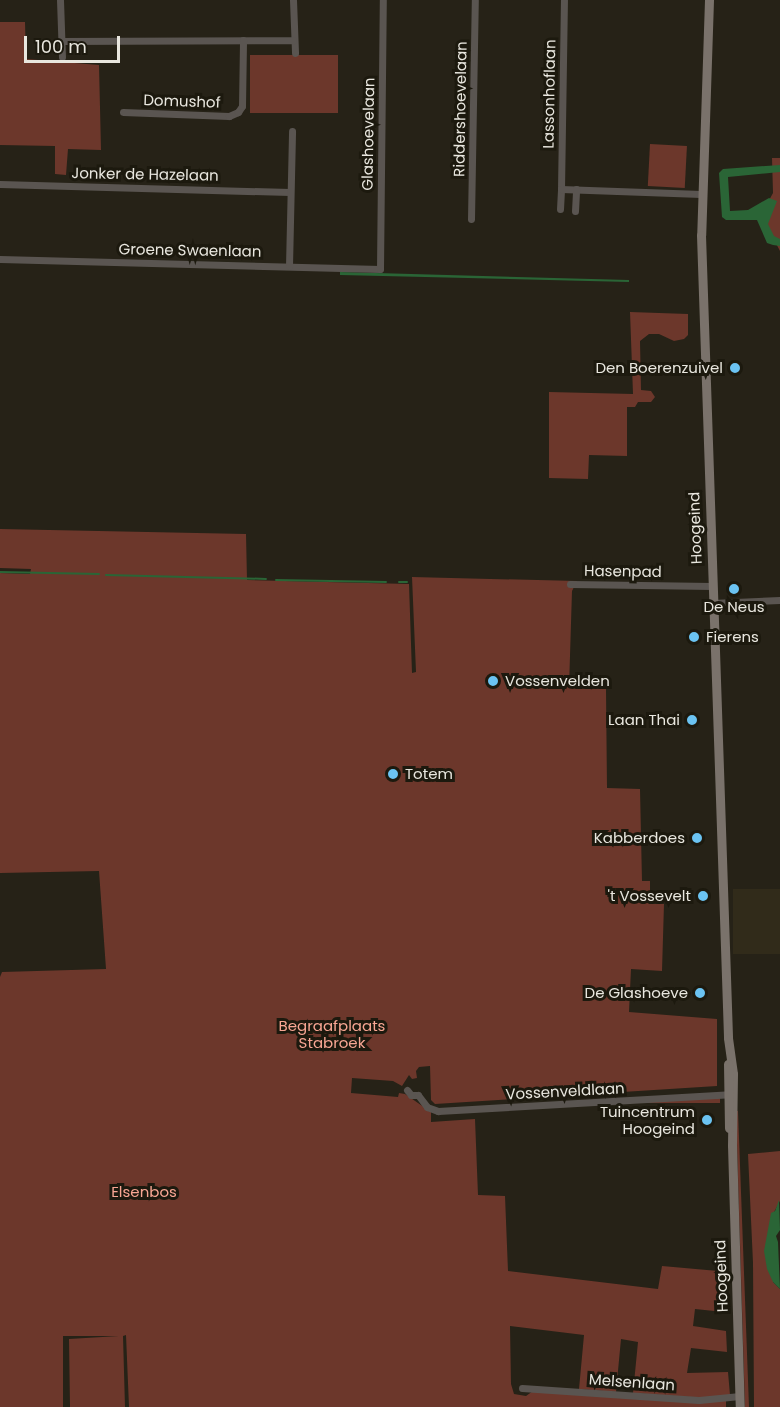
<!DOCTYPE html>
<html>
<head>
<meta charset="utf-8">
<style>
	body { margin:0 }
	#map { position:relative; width:780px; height:1407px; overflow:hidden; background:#262217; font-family:Poppins,sans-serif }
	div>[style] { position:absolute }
	.built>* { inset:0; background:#312b1a; transform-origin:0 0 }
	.green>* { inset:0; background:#6c372b; transform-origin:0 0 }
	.water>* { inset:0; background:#2a6536 }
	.stream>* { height:2px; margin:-1px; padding:0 1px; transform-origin:1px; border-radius:1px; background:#2a6536 }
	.minor>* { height:7px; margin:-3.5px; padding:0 3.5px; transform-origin:3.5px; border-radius:3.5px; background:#5a5551 }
	.secondary>* { height:9px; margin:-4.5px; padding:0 4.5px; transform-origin:4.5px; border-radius:4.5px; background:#7a726b }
	.dots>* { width:16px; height:16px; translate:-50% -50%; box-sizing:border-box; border:3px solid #1c190e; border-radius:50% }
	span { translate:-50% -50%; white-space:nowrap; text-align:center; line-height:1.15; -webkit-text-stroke:6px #1c190e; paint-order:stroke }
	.street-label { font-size:15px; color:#e9e7df }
	.poi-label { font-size:15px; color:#e9e7df }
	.right { translate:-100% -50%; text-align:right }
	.left { translate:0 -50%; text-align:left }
	.park-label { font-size:15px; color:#f8a693 }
	.scale { position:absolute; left:24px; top:36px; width:96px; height:27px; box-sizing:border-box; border:3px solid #e9e7df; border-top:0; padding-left:8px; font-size:18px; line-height:21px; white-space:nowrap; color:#e9e7df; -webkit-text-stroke:4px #1c190e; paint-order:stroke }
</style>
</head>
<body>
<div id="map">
	<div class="built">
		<i style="left:780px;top:889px;width:65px;height:47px;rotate:90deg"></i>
	</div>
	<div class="green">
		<i style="clip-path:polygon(0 22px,25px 22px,26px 59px,99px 65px,101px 150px,68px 149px,66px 175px,55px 174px,55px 146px,0 145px)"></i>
		<i style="left:250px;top:55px;width:88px;height:58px"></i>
		<i style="left:650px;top:144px;width:37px;height:42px;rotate:3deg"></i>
		<i style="clip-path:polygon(772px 158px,780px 158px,780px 251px,761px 215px,773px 193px)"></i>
		<i style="clip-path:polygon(630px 312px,688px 314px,688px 335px,684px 339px,674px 341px,659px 334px,649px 334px,640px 341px,641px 390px,651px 391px,655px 397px,651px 402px,638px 402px,635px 407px,627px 407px,627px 456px,589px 455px,588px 479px,549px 478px,549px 392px,633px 394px)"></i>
		<i style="clip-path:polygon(0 529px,246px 534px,247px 580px,409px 584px,412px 673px,416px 672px,412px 577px,577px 581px,572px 591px,569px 688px,606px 689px,607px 788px,640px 789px,642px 881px,650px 881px,650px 904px,664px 904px,662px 971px,631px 969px,629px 1012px,717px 1019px,717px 1086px,435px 1104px,431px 1100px,430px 1066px,419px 1067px,416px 1071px,417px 1078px,412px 1079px,409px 1075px,402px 1086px,393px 1081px,352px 1078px,351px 1093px,398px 1097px,399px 1093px,405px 1094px,431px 1112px,431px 1122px,475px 1119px,478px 1195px,505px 1196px,508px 1271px,658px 1289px,662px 1266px,718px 1271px,719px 1296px,723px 1297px,724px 1312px,695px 1309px,693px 1326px,726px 1331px,727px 1352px,691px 1348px,687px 1373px,728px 1372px,730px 1395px,703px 1398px,633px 1393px,638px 1342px,621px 1339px,616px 1392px,579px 1389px,584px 1335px,510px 1326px,511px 1384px,514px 1394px,526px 1396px,533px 1391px,726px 1400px,726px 1407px,129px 1407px,126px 1335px,123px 1336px,125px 1407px,70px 1407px,69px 1339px,119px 1336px,63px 1336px,63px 1407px,0 1407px,0 977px,2px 972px,106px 969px,99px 871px,0 873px,0 573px,30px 574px,31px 569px,0 568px)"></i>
		<i style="left:720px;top:1098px;width:5px;height:105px;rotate:90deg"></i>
		<i style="clip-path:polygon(736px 1111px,738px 1111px,749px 1407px,745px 1407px)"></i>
		<i style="clip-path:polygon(780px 1151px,780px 1201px,774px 1212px,773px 1282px,780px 1289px,780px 1407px,754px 1407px,753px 1263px,748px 1154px)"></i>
	</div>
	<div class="water">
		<i style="clip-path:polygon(780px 165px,780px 172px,728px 177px,730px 211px,748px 210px,769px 198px,777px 201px,768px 224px,774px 236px,780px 239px,780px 246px,773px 245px,767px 243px,757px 220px,726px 220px,722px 217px,719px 173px,723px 169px)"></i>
		<i style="clip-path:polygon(340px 272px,629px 280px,629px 282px,340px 275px)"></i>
		<i style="clip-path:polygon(779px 1200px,780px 1230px,776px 1236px,778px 1242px,780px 1289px,773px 1282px,767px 1269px,764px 1251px,771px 1213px,775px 1211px)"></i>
	</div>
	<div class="stream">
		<i style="left:0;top:572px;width:99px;rotate:1.2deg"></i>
		<i style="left:106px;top:575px;width:160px;rotate:1.4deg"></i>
		<i style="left:276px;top:580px;width:110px;rotate:1deg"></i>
		<i style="left:399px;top:582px;width:8px"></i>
	</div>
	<div class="minor">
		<i style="left:60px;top:0;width:57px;rotate:88deg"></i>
		<i style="left:293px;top:0;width:53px;rotate:87.8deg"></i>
		<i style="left:61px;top:41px;width:232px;rotate:-0.2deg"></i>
		<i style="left:123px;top:112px;width:106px;rotate:2.2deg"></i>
		<i style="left:229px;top:116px;width:10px;rotate:-24deg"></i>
		<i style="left:238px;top:112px;width:7px;rotate:-56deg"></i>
		<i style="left:242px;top:106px;width:66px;rotate:-89.1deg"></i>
		<i style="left:0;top:184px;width:290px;rotate:1.6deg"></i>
		<i style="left:561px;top:189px;width:189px;rotate:-89.1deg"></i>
		<i style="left:560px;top:209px;width:20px;rotate:-87deg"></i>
		<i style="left:561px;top:189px;width:140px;rotate:2deg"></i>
		<i style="left:575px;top:211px;width:22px;rotate:-87deg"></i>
		<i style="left:471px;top:219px;width:219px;rotate:-89deg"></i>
		<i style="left:0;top:259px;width:380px;rotate:1.5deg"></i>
		<i style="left:380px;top:269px;width:269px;rotate:-89.4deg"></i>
		<i style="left:289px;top:266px;width:135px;rotate:-88.7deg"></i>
		<i style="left:570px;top:584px;width:142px;rotate:0.8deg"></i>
		<i style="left:712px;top:603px;width:68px;rotate:-2.5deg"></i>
		<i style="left:407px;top:1090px;width:6px;rotate:51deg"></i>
		<i style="left:411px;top:1095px;width:7px"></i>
		<i style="left:418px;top:1095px;width:15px;rotate:53deg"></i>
		<i style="left:427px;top:1107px;width:12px;rotate:20deg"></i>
		<i style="left:438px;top:1111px;width:292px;rotate:-3.3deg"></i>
		<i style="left:522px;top:1388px;width:177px;rotate:3.9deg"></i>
		<i style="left:699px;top:1400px;width:41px;rotate:-5.6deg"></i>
	</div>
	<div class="secondary">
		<i style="left:709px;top:0;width:235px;rotate:91.9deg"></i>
		<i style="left:701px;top:235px;width:803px;rotate:88.07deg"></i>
		<i style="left:728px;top:1038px;width:36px;rotate:82deg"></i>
		<i style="left:733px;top:1074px;width:71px;rotate:90.8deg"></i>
		<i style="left:732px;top:1145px;width:262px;rotate:88.3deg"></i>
		<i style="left:728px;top:1064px;width:64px;rotate:89.1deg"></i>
	</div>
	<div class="dots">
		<i style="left:735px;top:368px;background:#6bc3f2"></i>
		<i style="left:734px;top:589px;background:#6bc3f2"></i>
		<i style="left:694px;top:637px;background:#6bc3f2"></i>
		<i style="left:493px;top:681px;background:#6bc3f2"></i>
		<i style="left:692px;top:720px;background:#6bc3f2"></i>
		<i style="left:393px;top:774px;background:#6bc3f2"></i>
		<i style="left:697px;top:838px;background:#6bc3f2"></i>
		<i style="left:703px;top:896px;background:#6bc3f2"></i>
		<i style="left:700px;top:993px;background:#6bc3f2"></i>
		<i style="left:707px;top:1120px;background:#6bc3f2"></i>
	</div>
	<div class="street-label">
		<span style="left:549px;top:94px;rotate:-89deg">Lassonhoflaan</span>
		<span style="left:182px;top:101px;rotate:2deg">Domushof</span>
		<span style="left:460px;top:109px;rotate:-89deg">Riddershoevelaan</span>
		<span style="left:368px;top:134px;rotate:-89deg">Glashoevelaan</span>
		<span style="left:145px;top:174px;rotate:1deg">Jonker de Hazelaan</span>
		<span style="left:190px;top:250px;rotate:1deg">Groene Swaenlaan</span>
		<span style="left:695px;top:528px;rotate:-92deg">Hoogeind</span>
		<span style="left:623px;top:571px;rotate:1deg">Hasenpad</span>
		<span style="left:565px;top:1091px;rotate:-3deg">Vossenveldlaan</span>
		<span style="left:721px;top:1276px;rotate:-92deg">Hoogeind</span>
		<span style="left:632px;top:1382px;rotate:4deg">Melsenlaan</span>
	</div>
	<div class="poi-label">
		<span class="right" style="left:723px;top:368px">Den Boerenzuivel</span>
		<span style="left:734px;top:607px">De Neus</span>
		<span class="left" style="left:706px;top:637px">Fierens</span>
		<span class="left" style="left:505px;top:681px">Vossenvelden</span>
		<span class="right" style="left:680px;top:720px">Laan Thai</span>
		<span class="left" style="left:405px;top:774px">Totem</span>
		<span class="right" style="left:685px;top:838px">Kabberdoes</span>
		<span class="right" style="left:691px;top:896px">'t Vossevelt</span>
		<span class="right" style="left:688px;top:993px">De Glashoeve</span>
		<span class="right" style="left:695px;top:1120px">Tuincentrum<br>Hoogeind</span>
	</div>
	<div class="park-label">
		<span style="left:332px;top:1034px">Begraafplaats<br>Stabroek</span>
		<span style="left:144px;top:1192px">Elsenbos</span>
	</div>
	<div class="scale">100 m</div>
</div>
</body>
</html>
